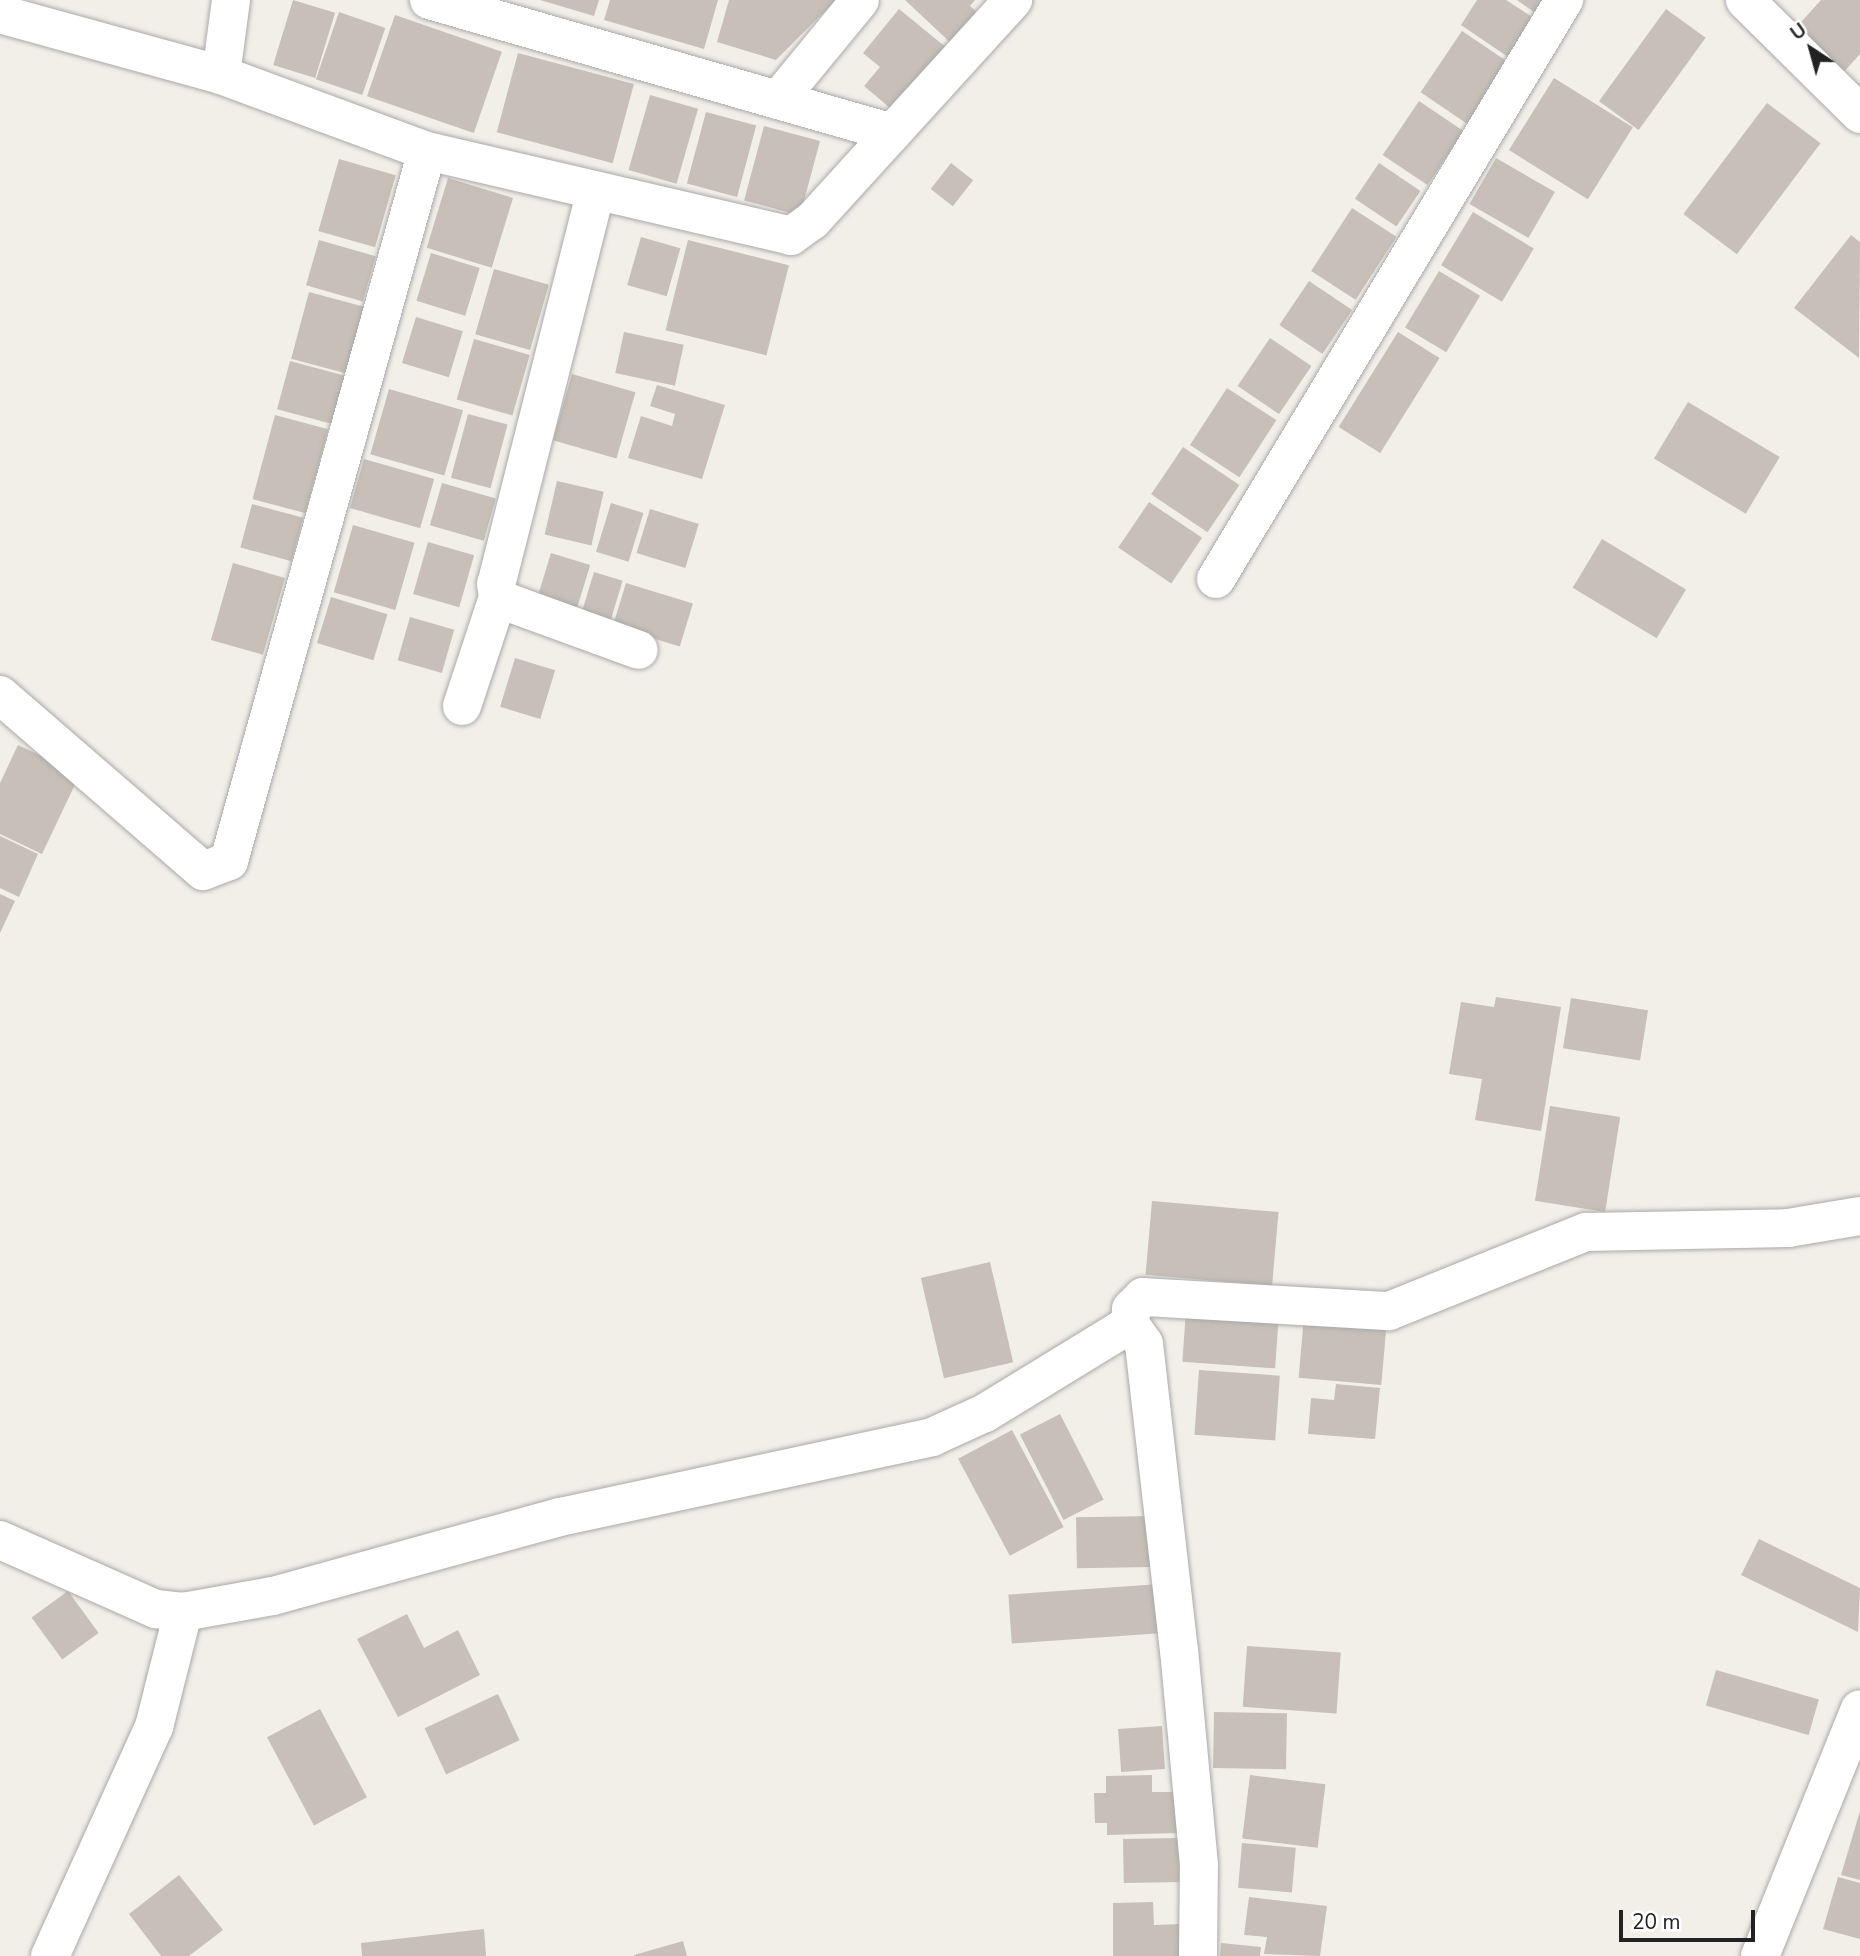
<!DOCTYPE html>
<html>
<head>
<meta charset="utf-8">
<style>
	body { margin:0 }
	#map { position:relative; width:1860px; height:1956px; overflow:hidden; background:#f2efe9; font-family:"Nunito Sans",sans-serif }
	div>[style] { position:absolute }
	.building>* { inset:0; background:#c7bfb8; transform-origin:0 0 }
	.roads { filter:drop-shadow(0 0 2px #a9a9a9) drop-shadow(0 0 2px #a9a9a9) }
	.minor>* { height:38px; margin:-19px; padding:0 19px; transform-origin:19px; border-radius:19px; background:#fff }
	span { translate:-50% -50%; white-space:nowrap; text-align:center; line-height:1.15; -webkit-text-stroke:7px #fff; paint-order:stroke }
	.north { position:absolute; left:1776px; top:14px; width:70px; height:70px; -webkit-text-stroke:5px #fff; paint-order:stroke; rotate:324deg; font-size:19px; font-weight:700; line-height:28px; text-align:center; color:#222 }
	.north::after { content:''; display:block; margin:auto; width:24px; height:32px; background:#222; clip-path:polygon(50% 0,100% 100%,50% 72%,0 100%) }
	.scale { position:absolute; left:1619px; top:1910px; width:136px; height:32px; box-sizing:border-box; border:4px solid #222; border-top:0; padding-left:9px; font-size:21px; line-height:24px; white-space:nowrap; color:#222; -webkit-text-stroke:5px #fff; paint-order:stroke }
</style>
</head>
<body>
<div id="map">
	<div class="building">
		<i style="left:293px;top:0;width:44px;height:68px;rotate:17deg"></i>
		<i style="clip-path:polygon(540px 0,599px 0,594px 16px)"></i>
		<i style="clip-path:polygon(610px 0,718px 0,704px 49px,604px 20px)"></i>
		<i style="clip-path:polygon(729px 0,836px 0,776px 60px,717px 42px)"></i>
		<i style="clip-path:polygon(905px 0,975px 0,970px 6px,979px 14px,953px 45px)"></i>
		<i style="clip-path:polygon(1477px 0,1506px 0,1540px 22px,1514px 61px,1461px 25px)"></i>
		<i style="clip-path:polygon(1517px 0,1553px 0,1541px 17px)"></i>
		<i style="clip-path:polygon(1821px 0,1860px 0,1860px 54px,1841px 75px,1793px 31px)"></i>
		<i style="clip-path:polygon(899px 9px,948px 49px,896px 113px,864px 86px,880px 67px,863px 53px)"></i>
		<i style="left:1666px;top:9px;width:49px;height:114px;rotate:36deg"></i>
		<i style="left:339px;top:12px;width:49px;height:71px;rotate:19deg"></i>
		<i style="left:395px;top:15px;width:113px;height:86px;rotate:19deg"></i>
		<i style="left:1462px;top:31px;width:60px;height:74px;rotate:34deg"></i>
		<i style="left:518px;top:53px;width:120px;height:82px;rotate:15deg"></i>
		<i style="left:1554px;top:78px;width:93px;height:85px;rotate:32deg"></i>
		<i style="left:650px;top:95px;width:50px;height:78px;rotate:16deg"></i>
		<i style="left:1419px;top:101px;width:54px;height:65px;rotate:34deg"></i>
		<i style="left:1767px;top:103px;width:67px;height:139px;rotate:37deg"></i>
		<i style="left:706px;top:112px;width:52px;height:74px;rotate:15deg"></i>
		<i style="left:764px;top:126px;width:58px;height:77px;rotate:15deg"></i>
		<i style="left:1496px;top:158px;width:68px;height:53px;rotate:30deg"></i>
		<i style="left:339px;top:159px;width:59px;height:75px;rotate:16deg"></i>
		<i style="left:951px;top:163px;width:28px;height:33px;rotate:38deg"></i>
		<i style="left:1379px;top:163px;width:50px;height:43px;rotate:34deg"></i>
		<i style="left:448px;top:178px;width:68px;height:73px;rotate:17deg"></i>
		<i style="left:1352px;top:208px;width:53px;height:75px;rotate:33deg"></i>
		<i style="left:1473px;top:212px;width:71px;height:62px;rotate:31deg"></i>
		<i style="clip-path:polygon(1851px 235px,1860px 242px,1859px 358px,1794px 308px)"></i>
		<i style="left:641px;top:237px;width:41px;height:50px;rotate:16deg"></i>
		<i style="left:319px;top:240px;width:59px;height:47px;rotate:16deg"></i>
		<i style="left:688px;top:240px;width:104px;height:93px;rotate:14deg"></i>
		<i style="left:431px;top:253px;width:51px;height:50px;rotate:17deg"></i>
		<i style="left:494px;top:269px;width:57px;height:68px;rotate:16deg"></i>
		<i style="left:1439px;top:271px;width:48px;height:66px;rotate:31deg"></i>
		<i style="left:1309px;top:281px;width:52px;height:53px;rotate:34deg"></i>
		<i style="left:309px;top:292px;width:57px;height:69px;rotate:15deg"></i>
		<i style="left:416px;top:317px;width:49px;height:48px;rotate:17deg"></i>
		<i style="left:624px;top:332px;width:61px;height:42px;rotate:12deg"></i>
		<i style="left:1398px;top:332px;width:49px;height:112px;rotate:32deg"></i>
		<i style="left:1270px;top:338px;width:50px;height:58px;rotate:34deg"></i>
		<i style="left:474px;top:339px;width:58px;height:63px;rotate:16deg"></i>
		<i style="left:290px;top:361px;width:57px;height:50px;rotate:15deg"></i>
		<i style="left:572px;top:374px;width:66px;height:69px;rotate:16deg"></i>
		<i style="clip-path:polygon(657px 385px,725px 405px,702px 479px,628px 458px,641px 416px,672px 426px,675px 414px,650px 406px)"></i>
		<i style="left:1227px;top:388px;width:59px;height:68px;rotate:33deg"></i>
		<i style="left:389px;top:389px;width:77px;height:68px;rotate:16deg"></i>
		<i style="left:1688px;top:402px;width:107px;height:66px;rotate:31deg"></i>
		<i style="left:468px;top:414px;width:41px;height:66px;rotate:15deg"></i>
		<i style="left:275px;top:415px;width:55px;height:87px;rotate:15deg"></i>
		<i style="left:1183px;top:447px;width:68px;height:57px;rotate:34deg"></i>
		<i style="left:364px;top:459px;width:73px;height:51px;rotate:16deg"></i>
		<i style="left:557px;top:481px;width:48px;height:55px;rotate:13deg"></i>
		<i style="left:442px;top:483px;width:56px;height:44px;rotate:16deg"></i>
		<i style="left:1149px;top:502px;width:64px;height:55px;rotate:34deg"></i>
		<i style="left:611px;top:503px;width:34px;height:51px;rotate:17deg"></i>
		<i style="left:252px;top:504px;width:53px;height:45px;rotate:15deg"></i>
		<i style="left:650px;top:509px;width:51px;height:46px;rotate:17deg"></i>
		<i style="left:353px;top:525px;width:64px;height:70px;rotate:16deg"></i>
		<i style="left:1602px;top:539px;width:98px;height:57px;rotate:31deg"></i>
		<i style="left:428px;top:542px;width:48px;height:54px;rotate:16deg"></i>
		<i style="left:551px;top:553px;width:41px;height:56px;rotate:17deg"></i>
		<i style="left:233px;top:563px;width:54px;height:80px;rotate:16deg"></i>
		<i style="left:594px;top:572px;width:30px;height:48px;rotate:17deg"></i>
		<i style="left:626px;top:583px;width:70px;height:45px;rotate:17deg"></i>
		<i style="left:331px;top:597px;width:59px;height:48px;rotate:17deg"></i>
		<i style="left:410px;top:617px;width:46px;height:45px;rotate:16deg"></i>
		<i style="left:515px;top:658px;width:42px;height:51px;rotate:17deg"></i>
		<i style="clip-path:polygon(18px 745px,80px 774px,42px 854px,0 834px,0 783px)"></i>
		<i style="clip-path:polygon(0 836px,38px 854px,19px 897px,0 888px)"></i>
		<i style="clip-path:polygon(0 894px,15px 901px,0 933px)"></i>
		<i style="clip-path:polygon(1496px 997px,1561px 1007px,1541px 1131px,1475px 1120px,1482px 1079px,1449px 1074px,1461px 1002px,1494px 1007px)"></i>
		<i style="left:1571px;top:998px;width:78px;height:51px;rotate:9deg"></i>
		<i style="left:1550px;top:1106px;width:71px;height:96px;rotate:9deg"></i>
		<i style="left:1152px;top:1201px;width:127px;height:74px;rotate:5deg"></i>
		<i style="left:990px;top:1262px;width:103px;height:71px;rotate:77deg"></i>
		<i style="left:1186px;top:1310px;width:93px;height:52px;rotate:4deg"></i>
		<i style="left:1304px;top:1316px;width:83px;height:62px;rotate:5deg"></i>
		<i style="left:1199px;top:1370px;width:81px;height:65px;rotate:4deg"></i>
		<i style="clip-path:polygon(1336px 1384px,1380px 1388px,1375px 1439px,1308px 1434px,1311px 1398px,1334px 1400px)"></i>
		<i style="left:1060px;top:1414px;width:96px;height:45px;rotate:63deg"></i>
		<i style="left:1012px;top:1430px;width:110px;height:61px;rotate:62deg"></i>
		<i style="left:1152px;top:1516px;width:51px;height:76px;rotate:89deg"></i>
		<i style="clip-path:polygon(1759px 1539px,1860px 1588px,1858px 1632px,1741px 1575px)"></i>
		<i style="left:1160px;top:1584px;width:49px;height:152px;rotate:86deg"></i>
		<i style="left:68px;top:1591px;width:52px;height:45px;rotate:54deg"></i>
		<i style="clip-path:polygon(407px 1614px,424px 1648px,458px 1630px,480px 1675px,398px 1717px,357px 1639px)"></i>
		<i style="left:1247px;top:1646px;width:94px;height:61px;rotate:4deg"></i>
		<i style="left:1716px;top:1670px;width:107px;height:37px;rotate:16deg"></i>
		<i style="left:498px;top:1694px;width:51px;height:81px;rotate:65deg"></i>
		<i style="left:320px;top:1709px;width:100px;height:60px;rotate:62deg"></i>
		<i style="left:1214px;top:1712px;width:73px;height:56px;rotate:1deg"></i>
		<i style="left:1162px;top:1726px;width:43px;height:44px;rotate:86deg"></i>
		<i style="clip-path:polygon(1152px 1775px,1152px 1792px,1177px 1792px,1177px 1833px,1107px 1835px,1107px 1823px,1095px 1823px,1094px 1793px,1106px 1793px,1106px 1776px)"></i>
		<i style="left:1250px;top:1775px;width:76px;height:64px;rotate:7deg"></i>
		<i style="clip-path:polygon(1860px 1811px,1860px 1880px,1841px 1875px)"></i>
		<i style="left:1179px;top:1838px;width:44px;height:56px;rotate:89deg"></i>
		<i style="left:1242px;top:1843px;width:54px;height:45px;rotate:5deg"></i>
		<i style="clip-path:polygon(179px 1875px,223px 1930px,189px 1956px,161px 1956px,129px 1914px)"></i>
		<i style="clip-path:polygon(1838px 1877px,1860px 1883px,1860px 1939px,1823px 1929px)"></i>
		<i style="clip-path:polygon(1249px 1897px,1327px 1906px,1320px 1956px,1264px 1954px,1267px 1937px,1244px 1935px)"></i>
		<i style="clip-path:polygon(1153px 1902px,1154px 1925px,1181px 1924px,1182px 1956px,1113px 1956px,1113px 1903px)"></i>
		<i style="clip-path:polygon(484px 1929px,486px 1956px,362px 1956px,361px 1943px)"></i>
		<i style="clip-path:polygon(683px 1941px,687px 1956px,634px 1956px,634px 1955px)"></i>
		<i style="clip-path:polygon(1221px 1943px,1261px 1947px,1260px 1956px,1220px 1956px)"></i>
	</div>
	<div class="roads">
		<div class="minor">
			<i style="left:429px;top:0;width:482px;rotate:16deg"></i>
			<i style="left:1745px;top:0;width:162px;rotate:44.7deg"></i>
			<i style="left:0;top:14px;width:229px;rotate:15.4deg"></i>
			<i style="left:221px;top:75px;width:220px;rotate:20.3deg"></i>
			<i style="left:427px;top:151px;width:374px;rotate:13.1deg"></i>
			<i style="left:791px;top:236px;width:26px;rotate:-36deg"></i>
			<i style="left:812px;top:221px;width:299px;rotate:-47.7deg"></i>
			<i style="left:221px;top:75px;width:76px;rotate:-82.4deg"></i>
			<i style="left:778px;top:100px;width:129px;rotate:-50.6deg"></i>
			<i style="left:595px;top:194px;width:402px;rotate:104.2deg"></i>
			<i style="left:496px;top:584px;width:13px;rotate:81deg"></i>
			<i style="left:498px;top:597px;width:10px;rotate:29deg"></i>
			<i style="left:507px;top:602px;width:140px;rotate:20deg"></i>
			<i style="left:1216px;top:579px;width:676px;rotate:-58.99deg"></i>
			<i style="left:0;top:695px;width:269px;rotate:40.9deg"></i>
			<i style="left:203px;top:871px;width:28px;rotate:-21deg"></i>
			<i style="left:229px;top:861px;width:737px;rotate:-74.42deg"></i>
			<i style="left:462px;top:706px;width:115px;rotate:-71.7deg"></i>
			<i style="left:0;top:1540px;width:171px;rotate:23.9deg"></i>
			<i style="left:156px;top:1609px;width:27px;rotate:6deg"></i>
			<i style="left:183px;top:1612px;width:91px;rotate:-10.1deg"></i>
			<i style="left:273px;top:1596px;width:298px;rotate:-15.4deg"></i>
			<i style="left:560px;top:1517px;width:381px;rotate:-12.1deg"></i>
			<i style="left:932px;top:1437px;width:58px;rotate:-24.4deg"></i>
			<i style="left:985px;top:1413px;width:170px;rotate:-31.5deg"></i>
			<i style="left:50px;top:1956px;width:252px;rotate:-65.6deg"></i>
			<i style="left:154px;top:1727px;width:119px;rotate:-75.8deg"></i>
			<i style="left:1198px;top:1956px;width:91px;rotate:-89.4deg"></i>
			<i style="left:1199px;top:1865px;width:215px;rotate:-95.3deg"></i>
			<i style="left:1179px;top:1651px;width:309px;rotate:-96.5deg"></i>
			<i style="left:1144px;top:1344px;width:24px;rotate:-125deg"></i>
			<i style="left:1130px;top:1324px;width:15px;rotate:-86deg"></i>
			<i style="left:1131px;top:1309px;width:17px;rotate:-45deg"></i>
			<i style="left:1143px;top:1297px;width:246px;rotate:3.3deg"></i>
			<i style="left:1389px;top:1311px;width:212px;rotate:-21.9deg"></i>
			<i style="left:1586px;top:1232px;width:202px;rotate:-1.1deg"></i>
			<i style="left:1788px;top:1228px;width:73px;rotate:-9.5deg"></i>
			<i style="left:1760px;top:1956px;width:266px;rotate:-68deg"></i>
		</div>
	</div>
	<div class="north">U</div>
	<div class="scale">20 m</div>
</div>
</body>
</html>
